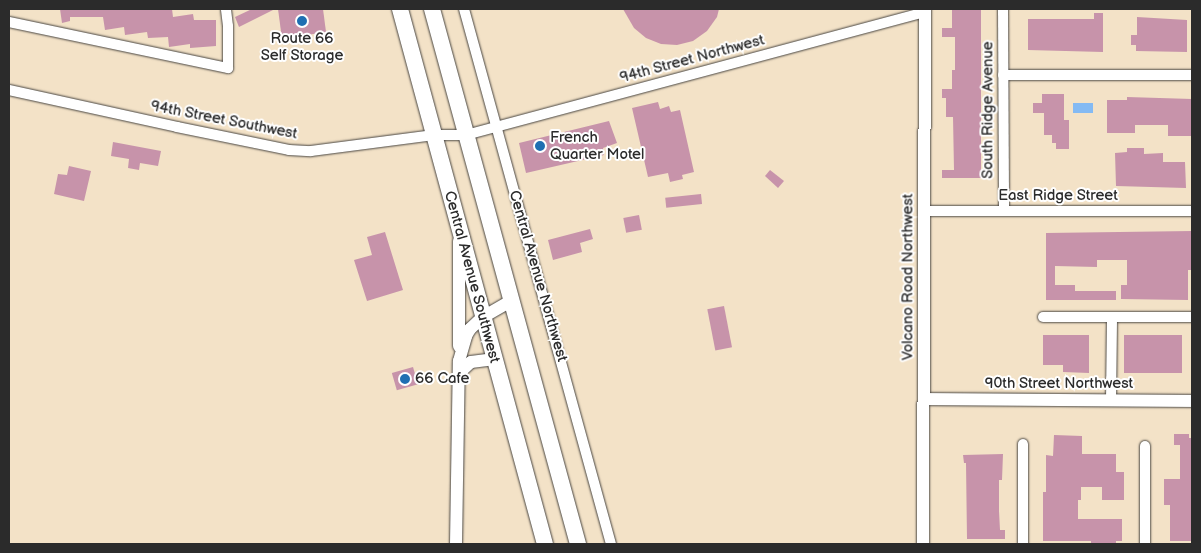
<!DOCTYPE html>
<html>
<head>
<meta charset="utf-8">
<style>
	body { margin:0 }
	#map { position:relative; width:1201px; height:553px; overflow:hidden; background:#f3e2c7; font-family:"Balsamiq Sans",sans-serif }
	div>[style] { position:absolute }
	.water>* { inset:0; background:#84baf3; transform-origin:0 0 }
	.building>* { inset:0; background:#c793aa; transform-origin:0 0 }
	.roads { filter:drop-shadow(0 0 1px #494642) drop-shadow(0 0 1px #494642) }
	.minor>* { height:10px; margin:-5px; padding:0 5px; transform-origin:5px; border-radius:5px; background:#fff }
	.tertiary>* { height:12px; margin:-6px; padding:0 6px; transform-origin:6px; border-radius:6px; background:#fff }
	.primary>* { height:16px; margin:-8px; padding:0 8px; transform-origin:8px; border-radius:8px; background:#fff }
	.dots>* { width:14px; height:14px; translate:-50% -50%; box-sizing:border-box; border:2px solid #fff; border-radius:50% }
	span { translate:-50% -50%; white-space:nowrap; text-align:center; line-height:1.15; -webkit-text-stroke:4px #fff; paint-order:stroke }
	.poi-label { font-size:15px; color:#2b2b2b }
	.left { translate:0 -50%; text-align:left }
	.street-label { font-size:15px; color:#2b2b2b }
	.frame { position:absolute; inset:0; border:10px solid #2b2b2b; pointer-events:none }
</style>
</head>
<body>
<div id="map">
	<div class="water">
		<i style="left:1073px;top:103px;width:20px;height:10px"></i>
	</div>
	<div class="building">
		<i style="clip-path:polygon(60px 9px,172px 9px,173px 17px,193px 14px,194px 20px,216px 20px,216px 46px,190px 48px,190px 44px,169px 47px,168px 37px,148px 38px,147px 32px,125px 35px,124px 27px,105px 30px,103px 17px,70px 17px,70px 21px,62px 23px)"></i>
		<i style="clip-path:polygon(252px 9px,275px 9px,239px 27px,235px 17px)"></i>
		<i style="clip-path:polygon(278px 9px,323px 9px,326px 32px,282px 39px)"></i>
		<i style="clip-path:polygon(623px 9px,719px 9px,717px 17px,707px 31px,693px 41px,677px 45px,661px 44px,646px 38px,634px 28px)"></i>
		<i style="clip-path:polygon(952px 10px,981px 10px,981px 178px,942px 178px,942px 170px,954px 170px,953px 117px,946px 117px,946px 98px,942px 98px,942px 89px,952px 89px,952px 70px,955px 70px,955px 37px,942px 37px,942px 28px,952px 28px)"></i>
		<i style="clip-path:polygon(1094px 13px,1103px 13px,1103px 52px,1028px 50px,1028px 19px,1094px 19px)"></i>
		<i style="clip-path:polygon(1137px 17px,1187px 20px,1187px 52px,1136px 51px,1136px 45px,1131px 45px,1131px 35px,1137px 35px)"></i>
		<i style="clip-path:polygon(1042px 94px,1064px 94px,1064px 120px,1069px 120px,1069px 149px,1056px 149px,1056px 143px,1052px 143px,1052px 135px,1044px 135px,1044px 113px,1033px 113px,1033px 103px,1042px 103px)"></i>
		<i style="clip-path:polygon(1127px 97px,1192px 99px,1192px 136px,1168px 136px,1168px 125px,1135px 125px,1135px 133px,1107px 133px,1107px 100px,1127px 100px)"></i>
		<i style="clip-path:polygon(658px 102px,660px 109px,669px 106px,671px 112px,680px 110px,694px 172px,682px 175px,683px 179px,670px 182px,668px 173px,648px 177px,632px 108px)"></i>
		<i style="clip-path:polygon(609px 121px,617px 143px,603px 148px,604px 155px,526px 173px,519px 143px)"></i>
		<i style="clip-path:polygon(113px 142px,161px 151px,158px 166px,140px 163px,139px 170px,128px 168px,129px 159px,111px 156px)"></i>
		<i style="clip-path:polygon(1127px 148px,1144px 148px,1144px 154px,1163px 153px,1163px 162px,1185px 162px,1186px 188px,1116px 186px,1115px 153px,1127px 152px)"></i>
		<i style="clip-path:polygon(69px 166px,91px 171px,84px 201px,54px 194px,58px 174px,67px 175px)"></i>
		<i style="clip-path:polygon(770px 170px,784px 181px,778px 188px,765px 176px)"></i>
		<i style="left:701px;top:194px;width:10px;height:36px;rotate:84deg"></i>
		<i style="left:639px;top:215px;width:15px;height:16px;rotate:79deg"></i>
		<i style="clip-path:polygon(590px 229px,593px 239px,580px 243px,582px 252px,553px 260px,548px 240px)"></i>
		<i style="clip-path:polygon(1192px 231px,1192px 270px,1188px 270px,1188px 300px,1121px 299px,1121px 285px,1127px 285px,1127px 260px,1097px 260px,1097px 267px,1055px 266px,1055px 285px,1075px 285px,1075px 291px,1116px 291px,1116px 300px,1046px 300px,1046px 233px)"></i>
		<i style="clip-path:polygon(385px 232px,403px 290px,367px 301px,354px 260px,372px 255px,367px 237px)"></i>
		<i style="left:724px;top:306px;width:42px;height:17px;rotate:79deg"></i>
		<i style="clip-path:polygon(1043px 335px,1089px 335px,1089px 373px,1063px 372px,1063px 365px,1043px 365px)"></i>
		<i style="left:1124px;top:335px;width:58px;height:38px"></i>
		<i style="left:413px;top:367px;width:18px;height:22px;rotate:74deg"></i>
		<i style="clip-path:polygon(1174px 434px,1189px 434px,1189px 438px,1192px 438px,1192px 541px,1170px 541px,1170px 505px,1164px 505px,1164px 479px,1180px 479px,1180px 445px,1174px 445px)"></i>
		<i style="clip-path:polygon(1054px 435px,1082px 436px,1082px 454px,1116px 454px,1116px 472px,1124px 472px,1124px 500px,1102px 500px,1102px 487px,1081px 487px,1081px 500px,1078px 500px,1078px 519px,1122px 519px,1122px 541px,1116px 541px,1116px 544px,1091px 544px,1091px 541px,1043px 541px,1043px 492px,1046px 492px,1046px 455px,1053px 456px)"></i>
		<i style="clip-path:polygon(1003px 454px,1002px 480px,999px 480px,999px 511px,1000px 530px,1005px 530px,1005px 539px,967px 539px,966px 463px,964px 463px,963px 455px)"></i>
	</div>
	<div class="roads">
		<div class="minor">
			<i style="left:464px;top:9px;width:555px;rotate:74.64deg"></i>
			<i style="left:1003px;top:9px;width:202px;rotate:89.7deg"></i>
			<i style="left:9px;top:22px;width:224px;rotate:11.9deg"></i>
			<i style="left:228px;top:68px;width:42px;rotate:-90deg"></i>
			<i style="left:228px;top:26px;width:17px;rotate:-97deg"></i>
			<i style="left:1003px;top:75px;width:189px"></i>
			<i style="left:9px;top:90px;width:172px;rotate:12.4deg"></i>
			<i style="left:177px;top:127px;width:114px;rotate:11.6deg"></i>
			<i style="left:289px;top:150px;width:22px;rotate:3deg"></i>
			<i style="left:311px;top:151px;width:124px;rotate:-7.4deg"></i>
			<i style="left:434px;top:135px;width:32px"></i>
			<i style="left:466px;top:135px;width:475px;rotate:-15deg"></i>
			<i style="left:924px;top:211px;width:268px"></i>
			<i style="left:1043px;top:317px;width:149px"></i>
			<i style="left:1111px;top:401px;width:84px;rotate:-89.3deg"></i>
			<i style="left:1145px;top:446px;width:98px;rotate:90deg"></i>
			<i style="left:1023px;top:544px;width:100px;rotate:-90deg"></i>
		</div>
		<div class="tertiary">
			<i style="left:459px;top:346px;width:105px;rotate:-90deg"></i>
			<i style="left:459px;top:373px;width:16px;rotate:-43deg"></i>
			<i style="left:471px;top:362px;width:24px;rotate:-7deg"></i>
			<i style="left:925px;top:399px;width:267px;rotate:0.4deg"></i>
			<i style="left:456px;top:544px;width:183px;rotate:-89.1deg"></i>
			<i style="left:459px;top:361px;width:26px;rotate:-74deg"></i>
			<i style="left:466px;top:336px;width:8px;rotate:-60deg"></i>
			<i style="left:470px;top:329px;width:18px;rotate:-43deg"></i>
			<i style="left:483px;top:317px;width:32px;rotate:-30deg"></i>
			<i style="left:923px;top:544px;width:535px;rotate:-89.79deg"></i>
		</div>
		<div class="primary">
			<i style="left:400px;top:9px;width:554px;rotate:74.84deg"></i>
			<i style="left:432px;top:9px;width:555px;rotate:74.74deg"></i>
		</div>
	</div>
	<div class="dots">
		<i style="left:302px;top:21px;background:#1f6fb2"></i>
		<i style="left:540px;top:146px;background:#1f6fb2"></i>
		<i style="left:405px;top:379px;background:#1f6fb2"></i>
	</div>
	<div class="poi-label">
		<span style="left:302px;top:47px">Route 66<br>Self Storage</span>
		<span class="left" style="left:550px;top:146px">French<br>Quarter Motel</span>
		<span class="left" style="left:415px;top:379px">66 Cafe</span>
	</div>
	<div class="street-label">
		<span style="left:692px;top:59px;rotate:-15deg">94th Street Northwest</span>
		<span style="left:988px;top:110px;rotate:-90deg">South Ridge Avenue</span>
		<span style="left:224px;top:120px;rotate:11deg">94th Street Southwest</span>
		<span style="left:1058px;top:196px">East Ridge Street</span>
		<span style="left:538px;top:276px;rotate:74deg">Central Avenue Northwest</span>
		<span style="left:472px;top:277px;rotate:75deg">Central Avenue Southwest</span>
		<span style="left:908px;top:277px;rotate:-90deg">Volcano Road Northwest</span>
		<span style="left:1059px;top:384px">90th Street Northwest</span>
	</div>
	<div class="frame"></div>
</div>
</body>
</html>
